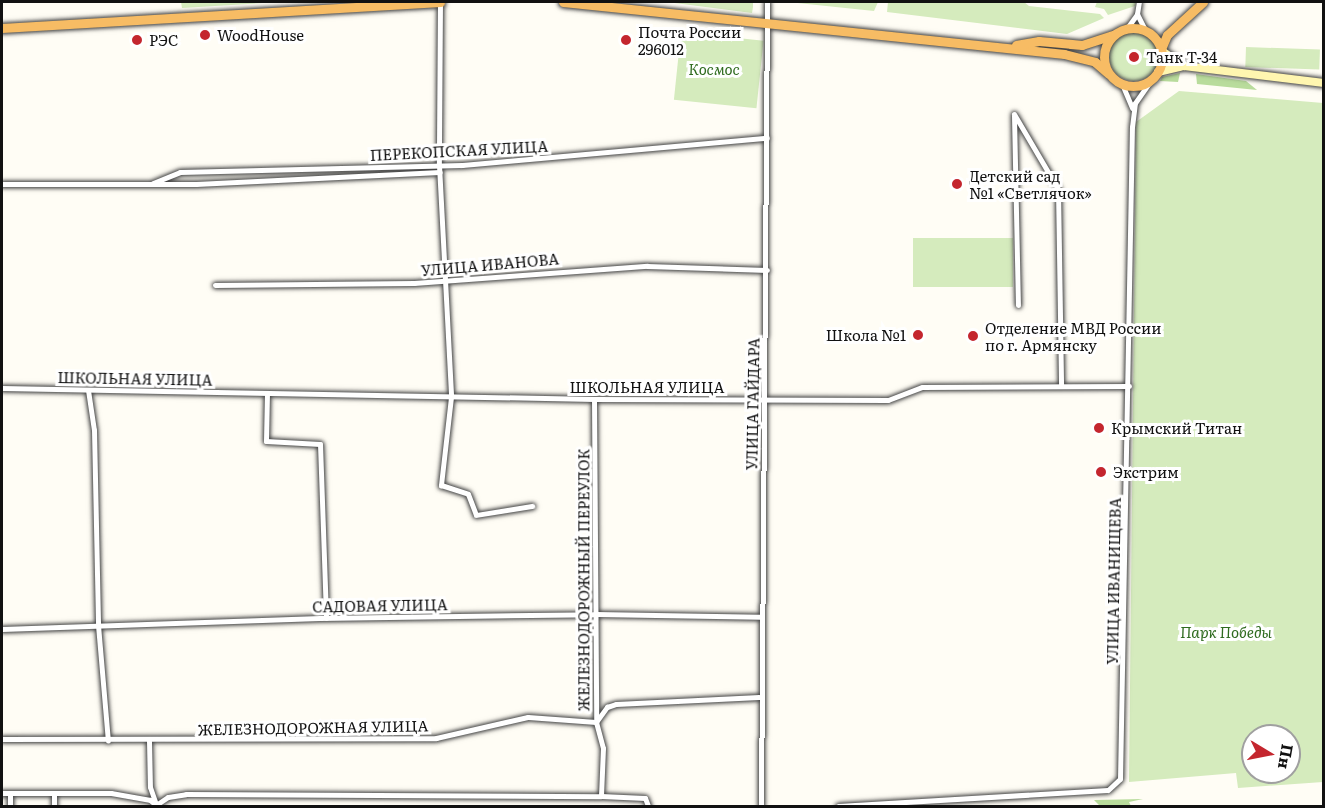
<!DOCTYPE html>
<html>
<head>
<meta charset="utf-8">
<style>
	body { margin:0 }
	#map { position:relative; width:1325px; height:808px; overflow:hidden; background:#fffdf5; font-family:Literata,serif }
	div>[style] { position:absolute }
	.green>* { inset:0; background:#d5ebbd; transform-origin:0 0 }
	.round { border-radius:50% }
	.forest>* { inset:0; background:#b9dc9c }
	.roads { filter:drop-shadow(0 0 2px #444) drop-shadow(0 0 2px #444) }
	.minor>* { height:5px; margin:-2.5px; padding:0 2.5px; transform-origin:2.5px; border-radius:2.5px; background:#fff }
	.secondary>* { height:8px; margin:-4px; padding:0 4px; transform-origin:4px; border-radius:4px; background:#fff6b0 }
	.trunk>* { height:9px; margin:-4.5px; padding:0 4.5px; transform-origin:4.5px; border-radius:4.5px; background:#f7bc64 }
	.trunk>.ring { margin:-4.5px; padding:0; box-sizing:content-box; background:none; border:9px solid #f7bc64; border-radius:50% }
	.dots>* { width:16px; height:16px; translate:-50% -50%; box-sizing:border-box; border:3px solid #fff; border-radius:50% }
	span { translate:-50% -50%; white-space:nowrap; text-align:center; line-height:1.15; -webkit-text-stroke:6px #fff; paint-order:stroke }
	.poi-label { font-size:15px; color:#111 }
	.left { translate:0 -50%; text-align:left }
	.right { translate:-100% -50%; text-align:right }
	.park-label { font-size:15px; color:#2f6b1f; font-style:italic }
	.street-label { font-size:15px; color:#111 }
	.frame { position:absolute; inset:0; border:3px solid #111; pointer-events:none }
	.north { position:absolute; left:1241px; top:724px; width:60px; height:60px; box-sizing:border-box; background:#fff; border:2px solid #a0a0a0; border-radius:50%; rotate:100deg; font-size:16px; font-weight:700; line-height:24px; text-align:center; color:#111 }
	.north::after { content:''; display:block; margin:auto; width:21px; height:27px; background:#c4262e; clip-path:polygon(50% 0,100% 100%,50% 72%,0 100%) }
</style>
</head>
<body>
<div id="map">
	<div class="green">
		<i style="clip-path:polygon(181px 2px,279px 2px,182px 8px)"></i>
		<i style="clip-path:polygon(667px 2px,753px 2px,753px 7px,752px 13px)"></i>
		<i style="clip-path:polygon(788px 2px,878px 2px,874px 11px)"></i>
		<i style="clip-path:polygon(888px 2px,1024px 2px,1029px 6px,1100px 14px,1104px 18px,1067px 34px,887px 12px)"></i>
		<i style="clip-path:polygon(1097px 2px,1136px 2px,1135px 6px,1108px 15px,1104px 9px,1095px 7px)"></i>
		<i class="round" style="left:1109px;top:31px;width:50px;height:50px"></i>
		<i style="left:681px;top:32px;width:83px;height:68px;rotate:6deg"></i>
		<i style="left:1246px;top:47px;width:74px;height:20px;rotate:2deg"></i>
		<i style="clip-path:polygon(evenodd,1179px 91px,1323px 103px,1323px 782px,1238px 788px,1236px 773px,1129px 782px,1136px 122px,1179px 91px,1253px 736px,1289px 736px,1289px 772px,1253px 772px,1253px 736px)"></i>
		<i style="left:913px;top:238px;width:100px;height:49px"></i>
	</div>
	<div class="forest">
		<i style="clip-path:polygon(1180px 73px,1178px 82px,1160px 81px,1162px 77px)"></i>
		<i style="clip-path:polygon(1196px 74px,1246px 81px,1257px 90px,1197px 84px)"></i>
		<i style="clip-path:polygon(1143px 799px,1129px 802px,1131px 806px,1100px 806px,1094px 800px)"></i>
	</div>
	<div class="roads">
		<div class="minor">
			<i style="left:440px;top:2px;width:163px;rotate:90.4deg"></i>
			<i style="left:439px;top:165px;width:232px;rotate:87deg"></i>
			<i style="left:451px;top:397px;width:89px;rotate:96.5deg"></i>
			<i style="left:441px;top:485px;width:28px;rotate:18deg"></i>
			<i style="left:468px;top:494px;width:22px;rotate:69deg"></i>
			<i style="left:476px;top:515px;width:57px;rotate:-9.1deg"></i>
			<i style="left:1137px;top:14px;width:18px;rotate:63deg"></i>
			<i style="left:1127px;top:28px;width:17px;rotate:-54deg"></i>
			<i style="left:1137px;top:14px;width:12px;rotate:-81deg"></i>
			<i style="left:1122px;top:84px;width:26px;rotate:67deg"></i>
			<i style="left:1014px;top:114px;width:87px;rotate:59.6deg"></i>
			<i style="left:1058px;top:189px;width:197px;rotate:89.1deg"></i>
			<i style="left:1014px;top:116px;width:189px;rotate:88.8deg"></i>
			<i style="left:153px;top:183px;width:29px;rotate:-22deg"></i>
			<i style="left:180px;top:172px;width:282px;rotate:-1.4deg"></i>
			<i style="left:462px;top:165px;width:306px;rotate:-5.1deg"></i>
			<i style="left:2px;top:184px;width:194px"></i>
			<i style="left:196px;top:184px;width:244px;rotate:-2.8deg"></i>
			<i style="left:215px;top:285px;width:199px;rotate:-0.6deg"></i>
			<i style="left:414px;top:283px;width:234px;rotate:-4.2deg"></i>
			<i style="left:647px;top:266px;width:120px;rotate:1.9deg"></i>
			<i style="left:2px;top:388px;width:592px;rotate:1.06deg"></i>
			<i style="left:594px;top:399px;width:294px;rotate:0.2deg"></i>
			<i style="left:888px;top:400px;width:36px;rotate:-21deg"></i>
			<i style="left:922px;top:387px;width:207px;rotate:-0.3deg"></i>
			<i style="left:88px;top:390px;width:40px;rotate:81.5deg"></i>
			<i style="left:94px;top:430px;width:195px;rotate:88.8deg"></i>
			<i style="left:98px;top:625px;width:116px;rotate:85.1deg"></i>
			<i style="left:267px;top:393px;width:48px;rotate:91.2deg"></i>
			<i style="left:266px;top:441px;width:54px;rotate:3.2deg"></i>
			<i style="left:320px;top:444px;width:174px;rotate:88deg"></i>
			<i style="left:594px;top:399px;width:323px;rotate:89.6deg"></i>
			<i style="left:596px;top:722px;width:27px;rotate:75deg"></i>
			<i style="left:603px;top:748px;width:48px;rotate:92.4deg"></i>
			<i style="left:2px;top:629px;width:318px;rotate:-2deg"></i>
			<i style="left:320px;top:618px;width:276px;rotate:-0.8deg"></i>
			<i style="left:596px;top:614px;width:164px;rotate:1deg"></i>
			<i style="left:2px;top:739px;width:434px;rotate:-0.1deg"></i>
			<i style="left:436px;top:738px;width:94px;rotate:-12.9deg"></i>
			<i style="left:528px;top:717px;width:68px;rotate:4.2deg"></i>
			<i style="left:596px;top:722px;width:19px;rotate:-54deg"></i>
			<i style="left:607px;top:707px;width:9px;rotate:-18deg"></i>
			<i style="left:616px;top:704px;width:143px;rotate:-2.8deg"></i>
			<i style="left:149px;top:741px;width:46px;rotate:88.8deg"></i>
			<i style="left:150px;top:787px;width:18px;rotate:71deg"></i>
			<i style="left:2px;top:793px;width:109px"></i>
			<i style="left:111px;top:793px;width:40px;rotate:10deg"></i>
			<i style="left:150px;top:800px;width:8px;rotate:40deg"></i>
			<i style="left:156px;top:805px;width:14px;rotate:-34deg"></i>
			<i style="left:168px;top:797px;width:18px;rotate:-9deg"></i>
			<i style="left:186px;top:794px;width:415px;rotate:0.3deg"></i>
			<i style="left:601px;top:796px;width:44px;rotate:2.6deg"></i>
			<i style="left:645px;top:798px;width:9px;rotate:69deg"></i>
			<i style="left:10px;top:794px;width:12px;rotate:90deg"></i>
			<i style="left:54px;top:806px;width:13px;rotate:-90deg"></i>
			<i style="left:761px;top:806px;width:804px;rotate:-89.57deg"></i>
			<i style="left:838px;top:806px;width:270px;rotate:-3.4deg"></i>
			<i style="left:1108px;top:790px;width:16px;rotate:-43deg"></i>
			<i style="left:1120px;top:779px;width:652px;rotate:-88.95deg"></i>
			<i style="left:1132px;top:127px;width:24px;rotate:-83deg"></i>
			<i style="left:1135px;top:103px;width:29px;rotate:-55deg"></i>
		</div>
		<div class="secondary">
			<i style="left:1162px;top:51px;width:27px;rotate:34deg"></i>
			<i style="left:1184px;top:66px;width:141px;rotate:6.9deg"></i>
			<i style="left:1158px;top:72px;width:23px;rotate:-13deg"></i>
		</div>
		<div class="trunk">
			<i style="left:563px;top:2px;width:504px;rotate:5.93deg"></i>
			<i style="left:1064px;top:54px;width:32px;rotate:14deg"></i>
			<i style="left:1095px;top:62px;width:18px;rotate:41deg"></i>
			<i class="ring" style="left:1104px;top:28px;width:49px;height:49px"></i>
			<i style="left:2px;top:28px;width:439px;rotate:-3.4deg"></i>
			<i style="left:1016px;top:45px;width:23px;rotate:-10deg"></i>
			<i style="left:1039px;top:41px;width:43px;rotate:5.3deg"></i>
			<i style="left:1082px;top:45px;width:33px;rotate:-18deg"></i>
			<i style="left:1161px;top:49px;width:15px;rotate:-67deg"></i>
			<i style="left:1167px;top:35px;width:49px;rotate:-42.5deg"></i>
		</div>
	</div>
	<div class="dots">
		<i style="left:205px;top:35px;background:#c4262e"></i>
		<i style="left:137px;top:40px;background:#c4262e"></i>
		<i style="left:626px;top:40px;background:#c4262e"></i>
		<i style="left:1134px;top:57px;background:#c4262e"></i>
		<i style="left:957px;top:184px;background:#c4262e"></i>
		<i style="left:918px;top:335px;background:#c4262e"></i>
		<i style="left:973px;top:336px;background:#c4262e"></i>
		<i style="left:1099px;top:428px;background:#c4262e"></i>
		<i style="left:1101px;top:472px;background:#c4262e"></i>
	</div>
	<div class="poi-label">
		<span class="left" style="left:638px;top:40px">Почта России<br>296012</span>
		<span class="left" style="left:217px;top:35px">WoodHouse</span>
		<span class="left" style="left:149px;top:40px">РЭС</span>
		<span class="left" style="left:1146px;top:57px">Танк Т-34</span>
		<span class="left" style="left:969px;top:184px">Детский сад<br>№1 «Светлячок»</span>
		<span class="left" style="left:985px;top:336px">Отделение МВД России<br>по г. Армянску</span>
		<span class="right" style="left:906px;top:335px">Школа №1</span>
		<span class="left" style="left:1111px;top:428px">Крымский Титан</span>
		<span class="left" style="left:1113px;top:472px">Экстрим</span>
	</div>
	<div class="park-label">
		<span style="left:714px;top:69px">Космос</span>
		<span style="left:1226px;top:632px">Парк Победы</span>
	</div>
	<div class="street-label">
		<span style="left:459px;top:150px;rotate:-3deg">ПЕРЕКОПСКАЯ УЛИЦА</span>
		<span style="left:490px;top:264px;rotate:-5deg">УЛИЦА ИВАНОВА</span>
		<span style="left:135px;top:378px;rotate:1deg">ШКОЛЬНАЯ УЛИЦА</span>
		<span style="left:647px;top:387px">ШКОЛЬНАЯ УЛИЦА</span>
		<span style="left:752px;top:404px;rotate:-89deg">УЛИЦА ГАЙДАРА</span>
		<span style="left:583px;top:580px;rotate:-90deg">ЖЕЛЕЗНОДОРОЖНЫЙ ПЕРЕУЛОК</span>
		<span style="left:1113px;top:581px;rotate:-89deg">УЛИЦА ИВАНИЩЕВА</span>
		<span style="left:380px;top:605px;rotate:-1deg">САДОВАЯ УЛИЦА</span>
		<span style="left:313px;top:727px;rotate:-1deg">ЖЕЛЕЗНОДОРОЖНАЯ УЛИЦА</span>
	</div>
	<div class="frame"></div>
	<div class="north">Пн</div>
</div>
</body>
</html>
